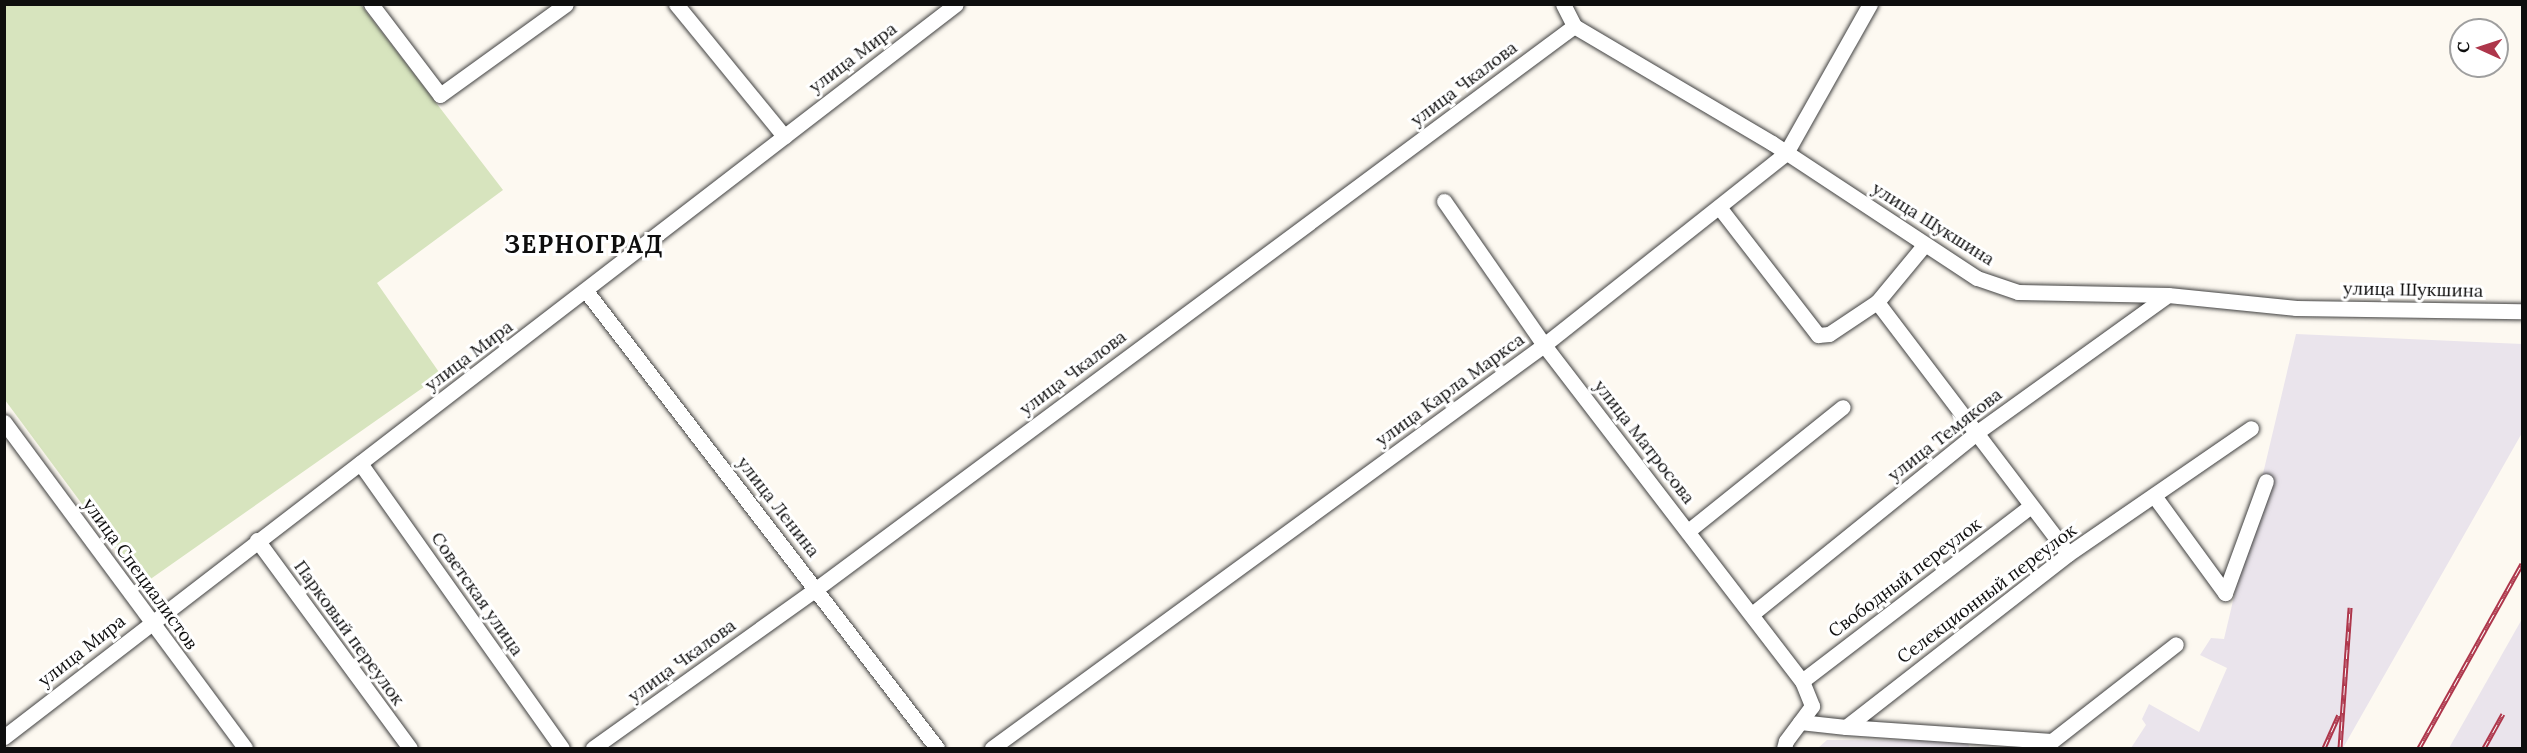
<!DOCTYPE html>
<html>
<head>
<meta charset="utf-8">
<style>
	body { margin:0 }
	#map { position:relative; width:2527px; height:753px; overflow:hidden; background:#fdf9f1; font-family:Lora,serif }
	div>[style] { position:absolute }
	.industrial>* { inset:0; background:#eae4ec }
	.green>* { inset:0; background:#d7e4be }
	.roads { filter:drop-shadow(0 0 2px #414141) drop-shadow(0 0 2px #414141) }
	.minor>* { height:15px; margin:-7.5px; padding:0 7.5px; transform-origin:7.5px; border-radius:7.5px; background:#fff }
	.rail>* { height:5px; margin-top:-2.5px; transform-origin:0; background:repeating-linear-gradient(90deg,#fff 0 9px,#ae364b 0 18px); box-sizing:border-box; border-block:2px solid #ae364b }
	span { translate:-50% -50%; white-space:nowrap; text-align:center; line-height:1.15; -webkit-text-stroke:6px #fff; paint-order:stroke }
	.street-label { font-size:18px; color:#0e0e0e }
	.district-label { font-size:24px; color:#0e0e0e; font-weight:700; letter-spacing:1.5px }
	.frame { position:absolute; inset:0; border:6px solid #0e0e0e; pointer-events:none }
	.north { position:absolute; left:2449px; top:18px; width:60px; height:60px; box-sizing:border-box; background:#fff; border:2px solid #9f9f9f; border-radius:50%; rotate:273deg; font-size:16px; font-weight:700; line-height:24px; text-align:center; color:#0e0e0e }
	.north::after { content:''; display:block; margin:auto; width:21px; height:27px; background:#ae364b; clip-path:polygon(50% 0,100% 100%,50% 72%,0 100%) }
</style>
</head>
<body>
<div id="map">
	<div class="industrial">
		<i style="clip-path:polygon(2296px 334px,2522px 344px,2522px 433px,2343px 748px,2131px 748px,2146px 725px,2142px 719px,2149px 704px,2199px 732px,2227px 668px,2200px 655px,2211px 638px,2224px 639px)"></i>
		<i style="clip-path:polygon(2522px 619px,2522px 748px,2449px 748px)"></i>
		<i style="clip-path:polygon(1827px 740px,1967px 741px,1970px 748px,1818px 748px)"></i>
	</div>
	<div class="green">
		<i style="clip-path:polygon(5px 4px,361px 5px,503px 190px,377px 283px,441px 375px,142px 585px,5px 400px)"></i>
	</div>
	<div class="roads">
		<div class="minor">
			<i style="left:371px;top:4px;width:114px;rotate:52.8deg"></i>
			<i style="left:440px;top:95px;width:155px;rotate:-35.8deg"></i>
			<i style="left:676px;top:4px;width:171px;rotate:50.7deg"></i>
			<i style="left:1563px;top:4px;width:25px;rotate:63deg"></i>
			<i style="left:1574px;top:26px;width:230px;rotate:30.6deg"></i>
			<i style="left:1772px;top:143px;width:245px;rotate:33.4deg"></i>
			<i style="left:1977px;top:278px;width:43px;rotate:18.9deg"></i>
			<i style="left:2018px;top:292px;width:150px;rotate:1.1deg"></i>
			<i style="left:2168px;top:295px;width:129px;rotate:5.8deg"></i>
			<i style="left:2296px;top:308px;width:226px;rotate:0.8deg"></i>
			<i style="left:1444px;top:201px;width:175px;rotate:55.2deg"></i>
			<i style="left:1544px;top:345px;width:424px;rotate:52.5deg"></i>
			<i style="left:1802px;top:681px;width:27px;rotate:68deg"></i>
			<i style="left:1812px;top:706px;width:44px;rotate:126.6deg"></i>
			<i style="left:1786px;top:741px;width:7px;rotate:106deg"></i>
			<i style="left:1719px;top:207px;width:162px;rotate:52.3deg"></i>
			<i style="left:1818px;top:335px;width:11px;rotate:-5deg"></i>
			<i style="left:1829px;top:334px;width:58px;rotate:-33.7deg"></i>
			<i style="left:1877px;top:302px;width:75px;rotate:-50.4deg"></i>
			<i style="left:586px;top:291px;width:576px;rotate:52.47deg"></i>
			<i style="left:1877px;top:302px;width:316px;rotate:52.8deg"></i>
			<i style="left:4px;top:422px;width:405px;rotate:53.5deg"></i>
			<i style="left:360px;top:463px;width:349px;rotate:54.7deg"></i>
			<i style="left:2155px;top:497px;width:119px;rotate:53.9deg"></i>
			<i style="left:1688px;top:531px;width:198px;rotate:-38.7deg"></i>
			<i style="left:257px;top:540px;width:258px;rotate:53.7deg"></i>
			<i style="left:2225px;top:593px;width:119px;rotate:-69.9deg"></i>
			<i style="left:1752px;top:614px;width:288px;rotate:-38.9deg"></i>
			<i style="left:1976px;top:433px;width:236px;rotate:-35.7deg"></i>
			<i style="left:1802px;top:681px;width:288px;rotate:-37.4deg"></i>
			<i style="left:1800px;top:722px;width:46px;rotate:6.2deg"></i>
			<i style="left:1846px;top:727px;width:281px;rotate:-37.9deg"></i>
			<i style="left:2068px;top:554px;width:222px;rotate:-34.5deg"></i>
			<i style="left:1846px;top:727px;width:206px;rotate:3.9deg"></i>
			<i style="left:2052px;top:741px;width:157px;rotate:-38deg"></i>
			<i style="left:4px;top:737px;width:1201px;rotate:-37.59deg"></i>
			<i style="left:593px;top:748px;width:274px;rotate:-35.5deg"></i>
			<i style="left:816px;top:589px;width:944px;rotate:-36.6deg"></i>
			<i style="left:992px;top:748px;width:683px;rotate:-36.13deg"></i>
			<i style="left:1544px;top:345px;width:309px;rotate:-38.4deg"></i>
			<i style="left:1786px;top:153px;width:171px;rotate:-60.6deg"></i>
		</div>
	</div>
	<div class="rail">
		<i style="left:2324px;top:748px;width:36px;rotate:-66deg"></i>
		<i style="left:2340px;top:748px;width:141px;rotate:-85.9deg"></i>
		<i style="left:2419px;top:748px;width:211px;rotate:-60.8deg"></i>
		<i style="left:2484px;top:748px;width:39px;rotate:-61deg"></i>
	</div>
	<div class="street-label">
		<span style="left:853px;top:58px;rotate:-37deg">улица Мира</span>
		<span style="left:1464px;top:84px;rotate:-37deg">улица Чкалова</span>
		<span style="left:1933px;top:224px;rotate:32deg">улица Шукшина</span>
		<span style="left:2413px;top:290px;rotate:1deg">улица Шукшина</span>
		<span style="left:469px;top:356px;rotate:-37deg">улица Мира</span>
		<span style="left:1073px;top:373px;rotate:-37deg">улица Чкалова</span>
		<span style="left:1450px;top:390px;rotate:-36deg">улица Карла Маркса</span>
		<span style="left:1945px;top:435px;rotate:-38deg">улица Темякова</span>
		<span style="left:1644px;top:442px;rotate:52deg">улица Матросова</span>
		<span style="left:778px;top:507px;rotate:52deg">улица Ленина</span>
		<span style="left:140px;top:574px;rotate:54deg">улица Специалистов</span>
		<span style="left:1905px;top:578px;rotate:-37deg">Свободный переулок</span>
		<span style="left:477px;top:594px;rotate:55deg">Советская улица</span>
		<span style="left:1987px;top:594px;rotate:-37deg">Селекционный переулок</span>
		<span style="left:349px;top:633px;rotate:54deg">Парковый переулок</span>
		<span style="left:82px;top:651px;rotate:-38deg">улица Мира</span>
		<span style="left:682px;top:661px;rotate:-36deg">улица Чкалова</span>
	</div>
	<div class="district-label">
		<span style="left:584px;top:245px">ЗЕРНОГРАД</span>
	</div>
	<div class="frame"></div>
	<div class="north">С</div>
</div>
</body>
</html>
